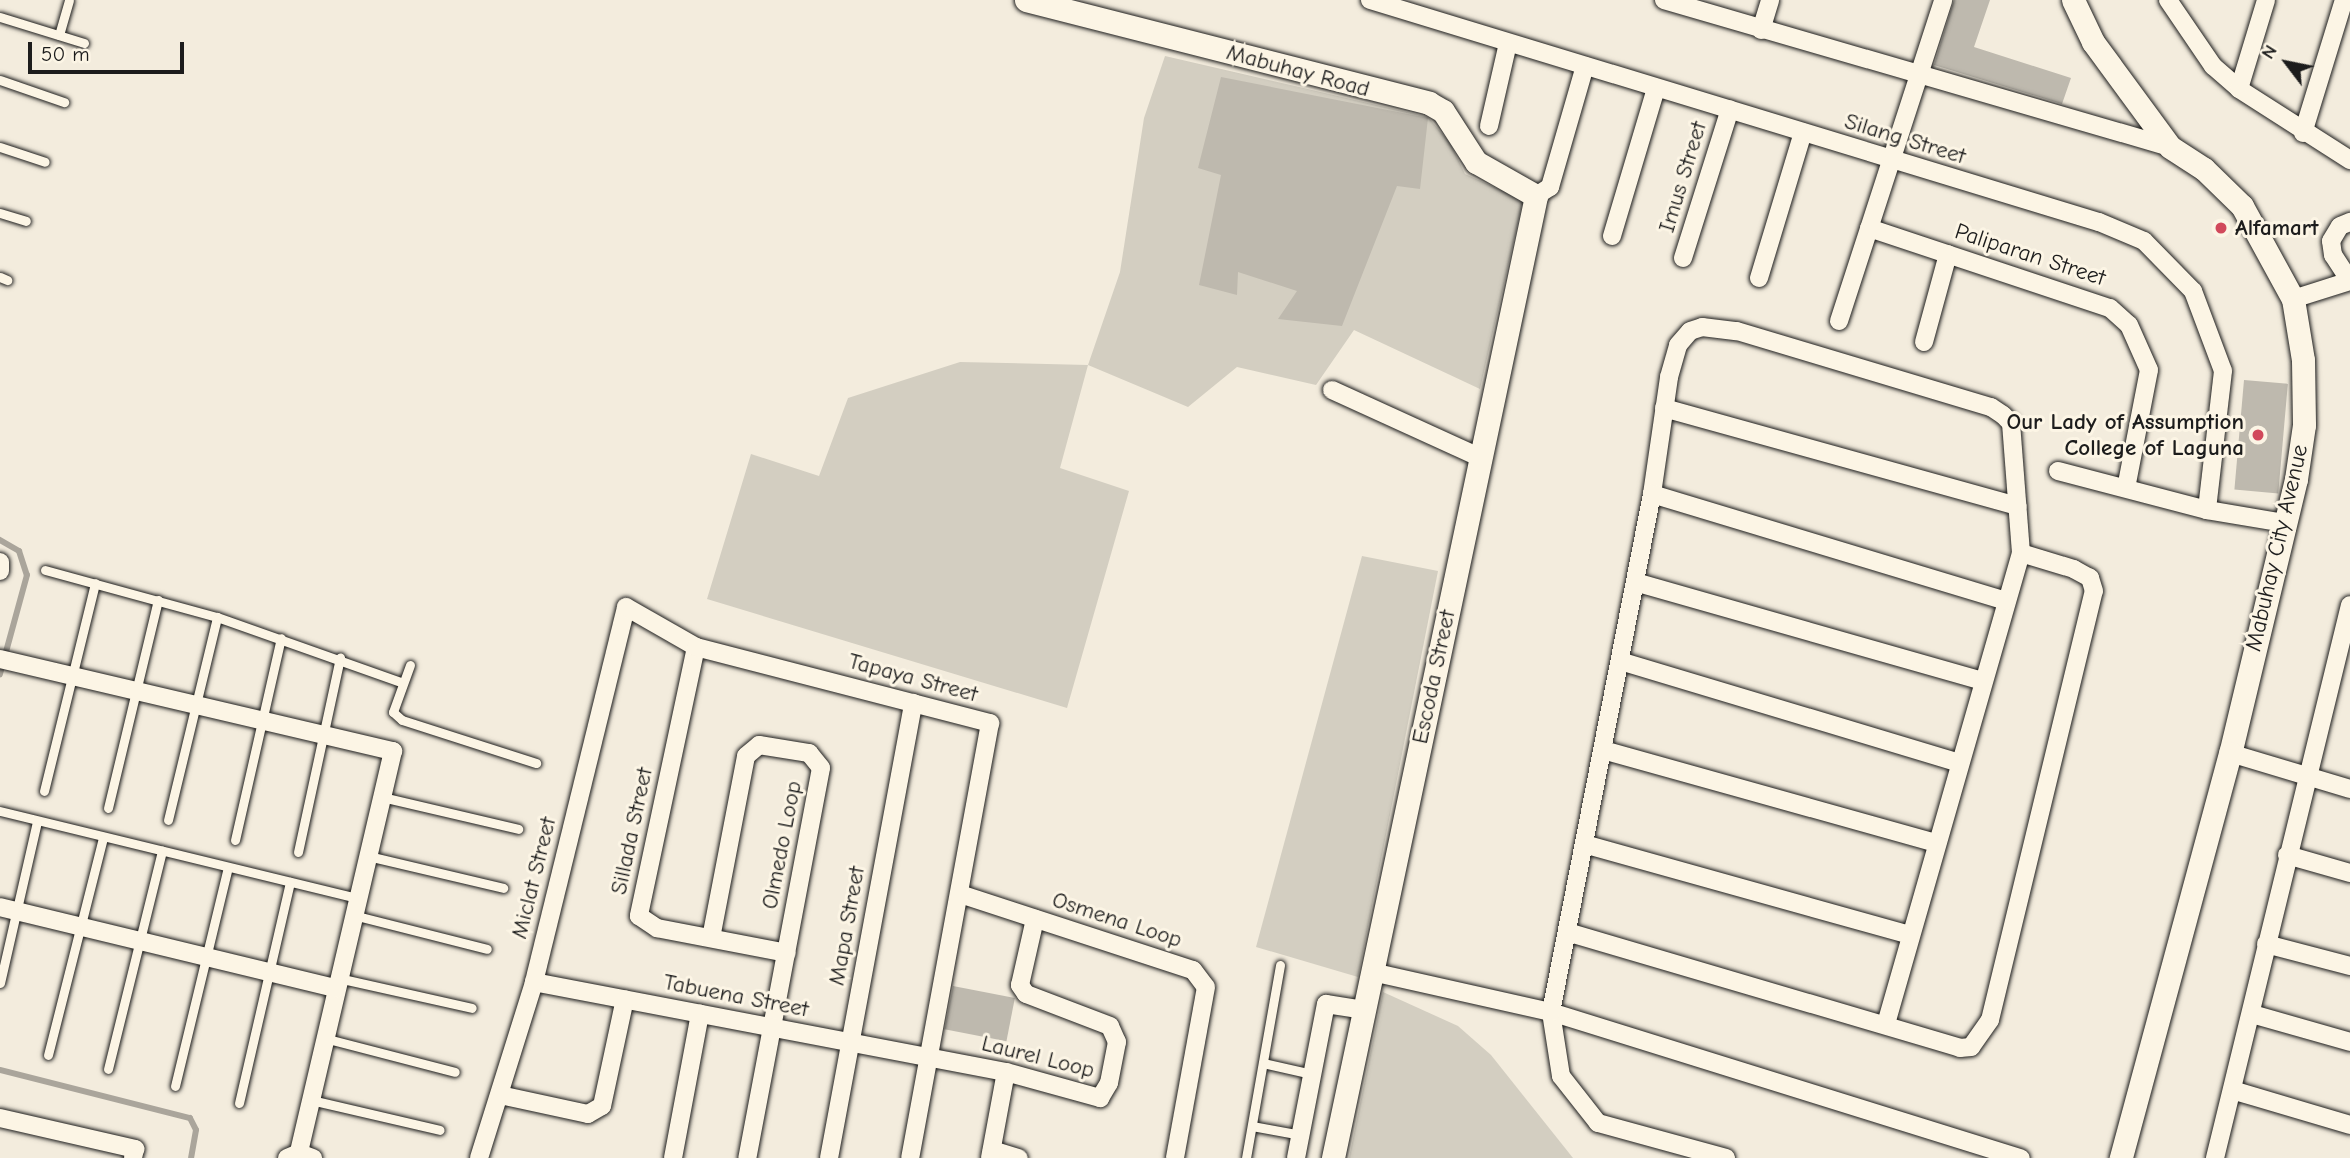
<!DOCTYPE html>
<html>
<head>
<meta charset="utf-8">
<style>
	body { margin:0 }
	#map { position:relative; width:2350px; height:1158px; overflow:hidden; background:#f3ecdd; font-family:"Comic Neue",sans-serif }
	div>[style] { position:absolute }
	.green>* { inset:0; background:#d3cec1 }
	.stream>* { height:6px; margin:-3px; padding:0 3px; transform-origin:3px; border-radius:3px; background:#aaa59b }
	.building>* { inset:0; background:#beb9ae; transform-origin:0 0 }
	.roads { filter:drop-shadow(0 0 2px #1c1c1c) drop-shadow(0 0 2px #1c1c1c) }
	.service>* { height:9px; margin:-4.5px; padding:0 4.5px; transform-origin:4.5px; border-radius:4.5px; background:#fcf5e5 }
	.minor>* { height:18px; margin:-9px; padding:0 9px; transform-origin:9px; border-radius:9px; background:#fcf5e5 }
	.tertiary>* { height:23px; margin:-11.5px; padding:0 11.5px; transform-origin:11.5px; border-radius:11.5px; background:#fcf5e5 }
	.dots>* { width:19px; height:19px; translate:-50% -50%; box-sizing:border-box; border:4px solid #fcf5e5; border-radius:50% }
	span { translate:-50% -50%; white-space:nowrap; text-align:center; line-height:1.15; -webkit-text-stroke:6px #fcf5e5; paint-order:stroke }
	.street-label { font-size:23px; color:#1c1c1c }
	.poi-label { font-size:23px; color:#1c1c1c; font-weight:700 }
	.left { translate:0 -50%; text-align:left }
	.right { translate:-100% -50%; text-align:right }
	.north { position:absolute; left:2252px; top:28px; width:70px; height:70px; -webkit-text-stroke:5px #fcf5e5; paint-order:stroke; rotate:302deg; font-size:19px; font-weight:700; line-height:28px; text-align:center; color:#1c1c1c }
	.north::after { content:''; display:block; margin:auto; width:24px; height:32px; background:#1c1c1c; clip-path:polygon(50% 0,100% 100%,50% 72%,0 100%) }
	.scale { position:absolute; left:28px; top:42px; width:156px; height:32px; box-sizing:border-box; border:4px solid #1c1c1c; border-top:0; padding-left:9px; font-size:21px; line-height:24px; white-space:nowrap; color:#1c1c1c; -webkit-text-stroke:5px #fcf5e5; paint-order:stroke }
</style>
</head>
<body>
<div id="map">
	<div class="green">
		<i style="clip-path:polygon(1165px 56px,1428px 117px,1450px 143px,1465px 174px,1523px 200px,1480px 389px,1354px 330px,1316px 385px,1237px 367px,1188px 407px,1088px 365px,1060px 468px,1129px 491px,1067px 708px,707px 599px,751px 454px,819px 476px,848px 398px,960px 362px,1088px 365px,1120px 272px,1144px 118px)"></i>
		<i style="clip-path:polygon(1362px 556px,1438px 571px,1358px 977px,1256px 947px)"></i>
		<i style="clip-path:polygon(1383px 992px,1458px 1026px,1491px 1055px,1573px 1158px,1349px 1158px)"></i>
	</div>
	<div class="stream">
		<i style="left:0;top:540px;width:22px;rotate:30deg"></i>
		<i style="left:19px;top:551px;width:25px;rotate:72deg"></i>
		<i style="left:27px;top:575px;width:103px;rotate:105.3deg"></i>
		<i style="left:0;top:1070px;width:196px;rotate:14.2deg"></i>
		<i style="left:190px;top:1118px;width:13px;rotate:63deg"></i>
		<i style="left:196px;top:1130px;width:28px;rotate:100deg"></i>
	</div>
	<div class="building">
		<i style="clip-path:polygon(1954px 0,1990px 0,1974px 47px,2071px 78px,2062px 104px,1934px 65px)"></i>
		<i style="clip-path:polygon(1221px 77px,1428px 118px,1420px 189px,1397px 186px,1342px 326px,1278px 319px,1297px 291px,1238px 272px,1237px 295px,1199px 285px,1221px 175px,1198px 168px)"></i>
		<i style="left:2244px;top:380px;width:44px;height:110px;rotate:5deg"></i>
		<i style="left:953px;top:986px;width:63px;height:44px;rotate:11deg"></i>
	</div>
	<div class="roads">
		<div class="service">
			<i style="left:0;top:17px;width:88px;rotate:17.2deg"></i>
			<i style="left:59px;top:35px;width:36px;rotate:-74deg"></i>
			<i style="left:0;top:80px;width:68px;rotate:19deg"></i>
			<i style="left:0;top:147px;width:47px;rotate:18.4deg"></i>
			<i style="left:0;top:213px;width:27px;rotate:17deg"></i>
			<i style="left:0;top:277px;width:8px;rotate:23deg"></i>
			<i style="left:45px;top:570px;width:178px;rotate:15.3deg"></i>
			<i style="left:217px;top:617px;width:197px;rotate:19.5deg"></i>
			<i style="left:410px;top:665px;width:50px;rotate:109.9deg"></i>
			<i style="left:393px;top:712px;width:12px;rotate:42deg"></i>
			<i style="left:402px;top:720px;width:141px;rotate:17.8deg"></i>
			<i style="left:44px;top:791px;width:214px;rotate:-76.2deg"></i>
			<i style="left:382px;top:797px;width:140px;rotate:13.2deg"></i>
			<i style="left:108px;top:808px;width:214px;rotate:-76.5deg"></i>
			<i style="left:0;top:811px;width:368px;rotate:13.7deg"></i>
			<i style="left:168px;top:820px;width:209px;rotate:-76.4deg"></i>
			<i style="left:235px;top:840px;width:207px;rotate:-77.2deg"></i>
			<i style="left:298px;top:852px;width:199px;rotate:-77.8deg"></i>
			<i style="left:368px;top:856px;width:139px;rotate:13.3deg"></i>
			<i style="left:353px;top:915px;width:138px;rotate:14.2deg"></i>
			<i style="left:338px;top:978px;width:137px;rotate:12.6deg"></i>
			<i style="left:0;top:983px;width:166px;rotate:-77.1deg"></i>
			<i style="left:324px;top:1038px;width:135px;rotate:14.5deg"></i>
			<i style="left:48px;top:1055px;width:225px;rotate:-75.8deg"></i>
			<i style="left:1263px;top:1063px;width:50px;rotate:12.7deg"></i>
			<i style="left:108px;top:1069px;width:225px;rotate:-76.1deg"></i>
			<i style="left:175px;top:1086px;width:225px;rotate:-76.4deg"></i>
			<i style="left:311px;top:1100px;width:132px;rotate:13.1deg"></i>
			<i style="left:239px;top:1103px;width:227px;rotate:-77deg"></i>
			<i style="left:1252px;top:1126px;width:50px;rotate:10.4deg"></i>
			<i style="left:1246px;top:1158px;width:196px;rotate:-80deg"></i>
		</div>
		<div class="minor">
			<i style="left:1370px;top:0;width:762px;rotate:16.94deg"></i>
			<i style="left:2099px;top:222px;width:49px;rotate:22.9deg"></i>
			<i style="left:2144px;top:241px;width:70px;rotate:45.6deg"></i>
			<i style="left:2193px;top:291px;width:85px;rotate:69.4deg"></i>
			<i style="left:2223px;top:371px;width:140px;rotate:96.6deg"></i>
			<i style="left:1664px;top:0;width:527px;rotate:16.2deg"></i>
			<i style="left:2168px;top:0;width:80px;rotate:55.7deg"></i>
			<i style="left:2213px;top:66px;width:35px;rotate:41deg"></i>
			<i style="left:2239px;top:89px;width:132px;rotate:32.6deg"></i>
			<i style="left:1761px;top:30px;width:31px;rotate:-73deg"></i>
			<i style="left:2239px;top:89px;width:93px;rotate:-73.1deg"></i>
			<i style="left:1489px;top:126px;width:85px;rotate:-77.1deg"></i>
			<i style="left:2303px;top:133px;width:139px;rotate:-72.9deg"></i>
			<i style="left:1536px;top:196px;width:17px;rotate:-33deg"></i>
			<i style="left:1550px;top:187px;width:126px;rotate:-73.9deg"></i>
			<i style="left:1869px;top:228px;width:254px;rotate:18.4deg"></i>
			<i style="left:2110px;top:308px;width:25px;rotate:42deg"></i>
			<i style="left:2129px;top:325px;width:49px;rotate:66deg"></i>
			<i style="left:2149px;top:370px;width:120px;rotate:101deg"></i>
			<i style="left:1612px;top:236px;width:154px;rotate:-73.4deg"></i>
			<i style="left:1683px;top:258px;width:156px;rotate:-72.5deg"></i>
			<i style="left:1759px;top:278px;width:152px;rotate:-73.2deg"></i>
			<i style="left:2350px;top:281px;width:31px;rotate:-123deg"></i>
			<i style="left:2333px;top:255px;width:14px;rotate:-98deg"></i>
			<i style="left:2331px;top:241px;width:17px;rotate:-59deg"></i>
			<i style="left:2340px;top:226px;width:11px;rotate:-22deg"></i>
			<i style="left:2293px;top:299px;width:60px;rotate:-17.5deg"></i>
			<i style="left:1839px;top:321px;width:337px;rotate:-72deg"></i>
			<i style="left:1924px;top:342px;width:91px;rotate:-74.7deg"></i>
			<i style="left:1332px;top:390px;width:164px;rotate:24.5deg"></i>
			<i style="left:1664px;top:408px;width:367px;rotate:15.5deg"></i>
			<i style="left:2058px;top:471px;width:154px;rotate:14.7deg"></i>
			<i style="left:2207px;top:510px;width:79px;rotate:9.5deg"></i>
			<i style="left:1652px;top:494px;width:118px;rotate:-81.7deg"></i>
			<i style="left:1669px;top:377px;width:33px;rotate:-74deg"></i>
			<i style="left:1678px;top:345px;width:18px;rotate:-49deg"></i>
			<i style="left:1690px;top:331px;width:13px;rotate:-18deg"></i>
			<i style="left:1702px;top:327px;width:35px;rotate:7deg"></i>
			<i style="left:1737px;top:331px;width:265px;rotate:16.7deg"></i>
			<i style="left:1991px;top:407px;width:14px;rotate:34deg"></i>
			<i style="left:2003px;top:415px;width:11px;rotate:45deg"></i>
			<i style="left:2011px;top:423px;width:130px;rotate:85.6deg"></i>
			<i style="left:0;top:562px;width:9px;rotate:90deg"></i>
			<i style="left:1635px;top:582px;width:362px;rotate:15.9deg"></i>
			<i style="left:696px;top:647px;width:275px;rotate:102deg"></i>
			<i style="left:639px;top:916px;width:22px;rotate:34deg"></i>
			<i style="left:657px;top:928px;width:132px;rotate:10.9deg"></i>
			<i style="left:0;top:659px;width:404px;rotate:13.2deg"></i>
			<i style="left:393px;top:751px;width:413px;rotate:103.2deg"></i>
			<i style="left:1620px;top:661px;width:355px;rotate:16.7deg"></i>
			<i style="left:1603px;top:750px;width:347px;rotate:15.6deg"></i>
			<i style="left:2230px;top:753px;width:125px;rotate:16.7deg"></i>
			<i style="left:1584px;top:844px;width:339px;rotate:15.6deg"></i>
			<i style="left:2287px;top:855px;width:66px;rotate:15.9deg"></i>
			<i style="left:960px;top:894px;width:245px;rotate:18.1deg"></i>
			<i style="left:1193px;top:970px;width:21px;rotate:53deg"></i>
			<i style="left:1206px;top:987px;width:174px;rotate:100.3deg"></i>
			<i style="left:0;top:907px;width:346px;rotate:13.6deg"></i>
			<i style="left:1567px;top:932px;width:410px;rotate:16.4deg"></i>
			<i style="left:1960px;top:1048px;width:11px;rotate:-5deg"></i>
			<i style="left:1971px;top:1047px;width:33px;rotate:-55deg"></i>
			<i style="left:1990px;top:1020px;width:441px;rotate:-76.4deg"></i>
			<i style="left:2094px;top:591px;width:14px;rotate:-107deg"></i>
			<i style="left:2090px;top:578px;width:18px;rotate:-151deg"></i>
			<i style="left:2074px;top:569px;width:55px;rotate:-163.2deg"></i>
			<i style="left:2021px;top:553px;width:491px;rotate:106deg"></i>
			<i style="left:711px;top:938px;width:185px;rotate:-79.1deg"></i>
			<i style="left:746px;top:756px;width:17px;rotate:-40deg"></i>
			<i style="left:759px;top:745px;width:51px;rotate:9.1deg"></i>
			<i style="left:809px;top:753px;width:19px;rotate:51deg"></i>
			<i style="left:821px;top:768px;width:397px;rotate:100.7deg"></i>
			<i style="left:2266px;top:944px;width:87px;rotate:14.7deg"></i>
			<i style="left:1372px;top:972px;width:183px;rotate:12.6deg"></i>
			<i style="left:1551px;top:1012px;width:492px;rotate:17.3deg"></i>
			<i style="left:534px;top:982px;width:481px;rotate:10.8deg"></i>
			<i style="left:1006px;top:1072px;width:98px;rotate:15.5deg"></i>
			<i style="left:1100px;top:1098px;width:17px;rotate:-59deg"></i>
			<i style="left:1109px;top:1083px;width:42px;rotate:-79deg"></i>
			<i style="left:1117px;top:1042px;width:17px;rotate:-114deg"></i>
			<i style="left:1110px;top:1026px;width:90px;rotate:-159.1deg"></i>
			<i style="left:1026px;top:994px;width:11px;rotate:-124deg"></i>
			<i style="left:1020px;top:985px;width:68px;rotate:-77.2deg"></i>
			<i style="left:2252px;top:1014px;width:102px;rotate:15.9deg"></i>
			<i style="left:2232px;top:1090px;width:123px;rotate:16.5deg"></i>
			<i style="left:500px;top:1095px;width:90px;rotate:12.2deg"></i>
			<i style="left:588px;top:1114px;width:16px;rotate:-30deg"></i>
			<i style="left:602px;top:1106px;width:109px;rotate:-77.9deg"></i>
			<i style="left:0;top:1118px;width:139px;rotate:12.9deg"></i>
			<i style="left:135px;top:1149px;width:9px;rotate:103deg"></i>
			<i style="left:992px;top:1150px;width:28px;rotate:17deg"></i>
			<i style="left:287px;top:1158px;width:13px;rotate:-23deg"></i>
			<i style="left:299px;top:1153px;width:15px;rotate:20deg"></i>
			<i style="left:479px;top:1158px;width:184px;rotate:-72.6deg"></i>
			<i style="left:534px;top:982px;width:386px;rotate:-76.2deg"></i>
			<i style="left:626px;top:607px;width:81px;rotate:29.7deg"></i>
			<i style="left:696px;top:647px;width:304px;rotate:14.5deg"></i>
			<i style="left:990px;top:723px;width:442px;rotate:100.4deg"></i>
			<i style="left:673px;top:1158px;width:147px;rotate:-79.4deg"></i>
			<i style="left:829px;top:1158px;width:463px;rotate:-79.5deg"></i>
			<i style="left:990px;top:1158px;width:87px;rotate:-79.5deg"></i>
			<i style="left:1296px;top:1158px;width:157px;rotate:-79deg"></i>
			<i style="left:1326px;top:1004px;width:38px;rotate:9deg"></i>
			<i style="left:1726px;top:1158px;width:133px;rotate:-164.7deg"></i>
			<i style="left:1598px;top:1123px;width:60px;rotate:-128.2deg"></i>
			<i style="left:1561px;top:1076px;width:65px;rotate:-98.9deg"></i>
			<i style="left:1551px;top:1012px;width:528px;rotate:-78.97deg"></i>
			<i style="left:1652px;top:494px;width:370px;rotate:16.8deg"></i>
			<i style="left:2215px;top:1158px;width:569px;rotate:-76.28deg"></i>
		</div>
		<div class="tertiary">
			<i style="left:1026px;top:0;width:416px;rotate:14.3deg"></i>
			<i style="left:1429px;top:103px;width:16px;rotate:30deg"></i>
			<i style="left:1443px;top:111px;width:61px;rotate:57.1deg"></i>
			<i style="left:1476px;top:162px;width:69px;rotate:29.5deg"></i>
			<i style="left:1536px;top:196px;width:983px;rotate:101.92deg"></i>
			<i style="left:2073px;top:0;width:47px;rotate:64.5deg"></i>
			<i style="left:2093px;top:42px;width:130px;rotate:53.7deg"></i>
			<i style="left:2170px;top:147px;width:40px;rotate:32.9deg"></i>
			<i style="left:2204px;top:169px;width:53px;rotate:44.2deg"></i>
			<i style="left:2242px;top:206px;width:106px;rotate:61.3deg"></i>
			<i style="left:2293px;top:299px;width:62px;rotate:80.7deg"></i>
			<i style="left:2303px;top:360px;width:65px;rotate:89.1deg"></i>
			<i style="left:2304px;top:425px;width:55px;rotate:98.4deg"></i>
			<i style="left:2296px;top:479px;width:282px;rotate:103.5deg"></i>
			<i style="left:2230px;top:753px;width:419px;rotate:105.1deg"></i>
		</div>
	</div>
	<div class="dots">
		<i style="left:2221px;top:228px;background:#d1495b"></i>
		<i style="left:2258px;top:435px;background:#d1495b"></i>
	</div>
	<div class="street-label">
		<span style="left:1298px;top:71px;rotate:15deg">Mabuhay Road</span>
		<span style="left:1905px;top:139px;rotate:17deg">Silang Street</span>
		<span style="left:1683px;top:177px;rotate:-73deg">Imus Street</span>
		<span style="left:2030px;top:255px;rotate:18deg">Paliparan Street</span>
		<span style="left:2277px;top:548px;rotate:-77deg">Mabuhay City Avenue</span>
		<span style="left:1434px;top:677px;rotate:-78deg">Escoda Street</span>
		<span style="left:913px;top:678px;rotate:15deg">Tapaya Street</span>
		<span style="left:632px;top:831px;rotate:-78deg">Sillada Street</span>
		<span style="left:782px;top:845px;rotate:-79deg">Olmedo Loop</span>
		<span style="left:534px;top:878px;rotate:-76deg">Miclat Street</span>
		<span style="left:1117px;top:920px;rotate:18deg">Osmena Loop</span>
		<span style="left:847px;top:926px;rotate:-80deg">Mapa Street</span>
		<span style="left:736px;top:996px;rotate:11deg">Tabuena Street</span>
		<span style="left:1038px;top:1057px;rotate:14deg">Laurel Loop</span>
	</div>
	<div class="poi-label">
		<span class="left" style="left:2235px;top:228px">Alfamart</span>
		<span class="right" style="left:2244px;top:435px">Our Lady of Assumption<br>College of Laguna</span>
	</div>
	<div class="north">N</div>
	<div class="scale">50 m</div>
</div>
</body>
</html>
